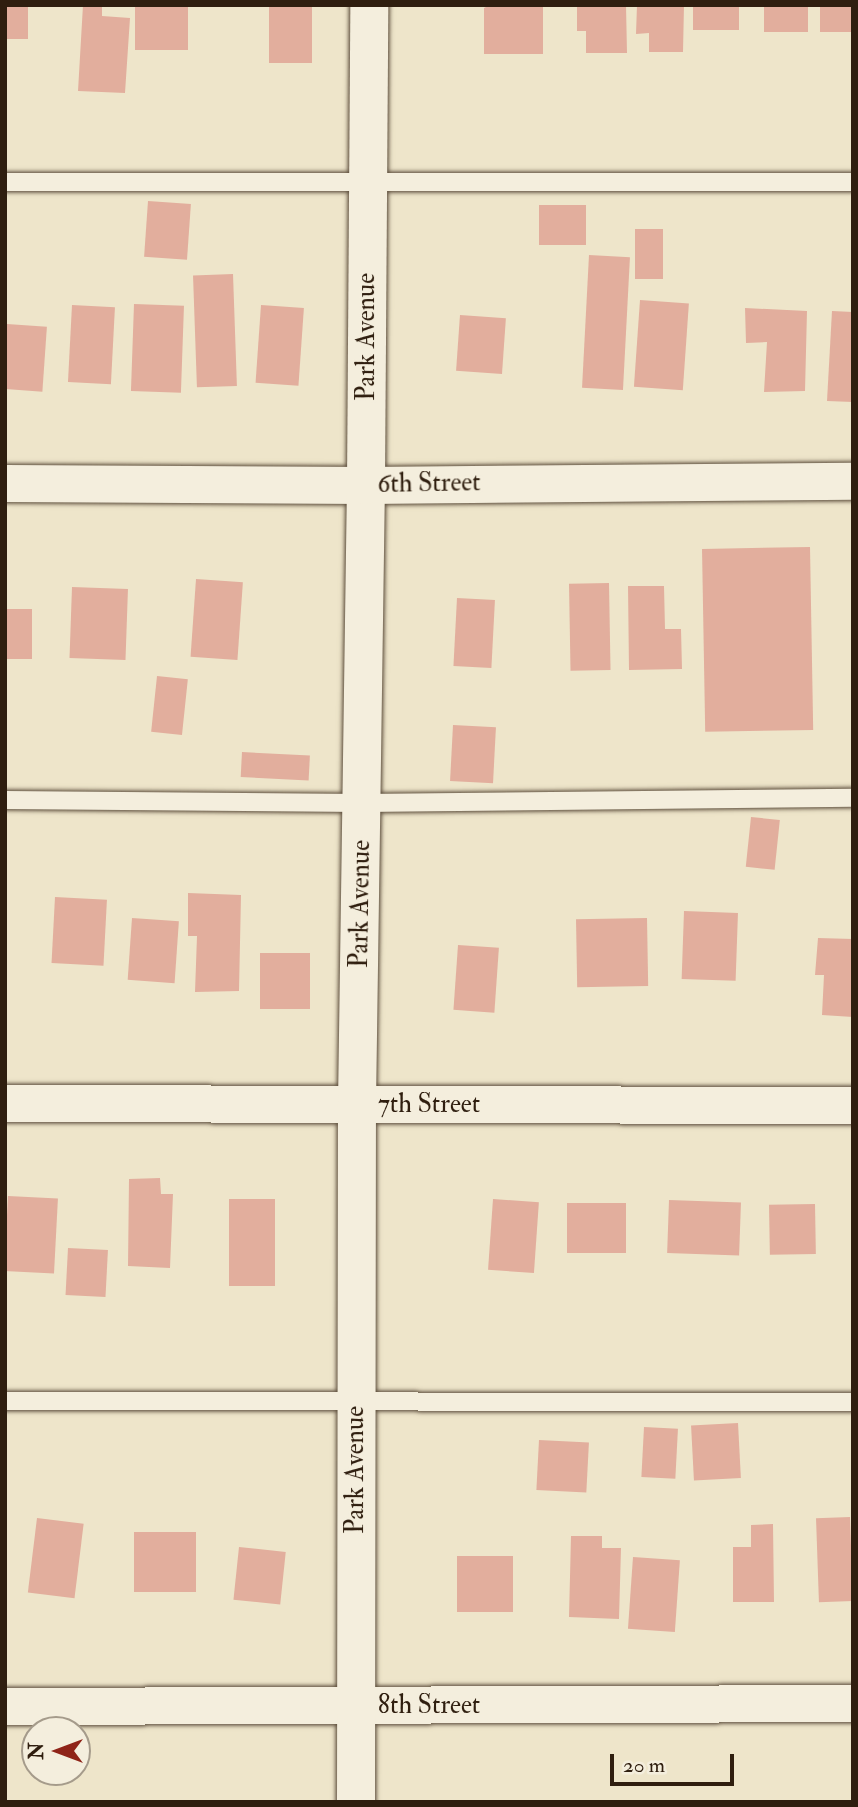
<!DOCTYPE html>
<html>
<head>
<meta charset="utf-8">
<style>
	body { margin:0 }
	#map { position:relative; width:858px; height:1807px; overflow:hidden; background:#eee5ca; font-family:"IM FELL Double Pica",serif }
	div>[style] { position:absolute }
	.building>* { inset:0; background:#e2ae9d; transform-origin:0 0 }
	.roads { filter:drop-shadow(0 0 2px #5f503e) drop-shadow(0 0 2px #5f503e) }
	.service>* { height:18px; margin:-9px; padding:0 9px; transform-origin:9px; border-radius:9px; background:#f4eedd }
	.minor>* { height:37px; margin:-18.5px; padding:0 18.5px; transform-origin:18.5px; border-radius:18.5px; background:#f4eedd }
	.tertiary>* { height:38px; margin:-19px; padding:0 19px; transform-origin:19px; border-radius:19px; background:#f4eedd }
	span { translate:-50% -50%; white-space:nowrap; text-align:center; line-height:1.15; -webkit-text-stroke:5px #f4eedd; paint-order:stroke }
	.street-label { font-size:26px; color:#2f1e0f }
	.frame { position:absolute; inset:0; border:7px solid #2f1e0f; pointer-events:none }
	.north { position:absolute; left:21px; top:1716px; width:70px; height:70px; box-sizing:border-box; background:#f4eedd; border:2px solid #a59b8b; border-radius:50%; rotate:270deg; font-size:19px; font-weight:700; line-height:28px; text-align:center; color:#2f1e0f }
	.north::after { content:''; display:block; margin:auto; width:24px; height:32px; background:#8f2418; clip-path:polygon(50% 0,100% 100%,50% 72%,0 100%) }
	.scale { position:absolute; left:610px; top:1754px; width:124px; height:32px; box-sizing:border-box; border:4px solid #2f1e0f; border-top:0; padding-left:9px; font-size:21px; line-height:24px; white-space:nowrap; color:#2f1e0f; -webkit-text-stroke:5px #f4eedd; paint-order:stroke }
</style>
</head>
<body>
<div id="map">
	<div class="building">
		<i style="left:5px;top:5px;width:23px;height:34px"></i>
		<i style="clip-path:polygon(83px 5px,102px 5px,102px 16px,130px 18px,125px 93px,78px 91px)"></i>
		<i style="left:135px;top:5px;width:53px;height:45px"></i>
		<i style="left:269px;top:5px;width:43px;height:58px"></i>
		<i style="clip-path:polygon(490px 5px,543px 7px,543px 54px,484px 54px,484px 8px)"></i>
		<i style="clip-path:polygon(577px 5px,626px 5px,627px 53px,586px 53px,586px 31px,577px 31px)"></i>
		<i style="clip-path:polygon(637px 5px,684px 5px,683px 52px,649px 52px,649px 33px,636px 34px)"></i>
		<i style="left:693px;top:5px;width:46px;height:25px"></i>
		<i style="left:764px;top:5px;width:44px;height:27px"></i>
		<i style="left:820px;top:5px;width:33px;height:27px"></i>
		<i style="left:148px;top:201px;width:43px;height:56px;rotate:4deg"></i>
		<i style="left:586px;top:205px;width:40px;height:47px;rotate:90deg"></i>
		<i style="left:635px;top:229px;width:28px;height:50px"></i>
		<i style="left:589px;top:255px;width:41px;height:133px;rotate:3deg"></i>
		<i style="left:233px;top:274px;width:112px;height:40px;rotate:88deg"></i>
		<i style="left:640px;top:300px;width:49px;height:87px;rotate:4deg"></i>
		<i style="left:134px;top:304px;width:50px;height:87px;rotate:2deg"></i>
		<i style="left:72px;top:305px;width:43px;height:77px;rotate:3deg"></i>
		<i style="left:261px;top:305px;width:43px;height:78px;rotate:4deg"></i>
		<i style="clip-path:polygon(745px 308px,807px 311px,805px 391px,764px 392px,767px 342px,746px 343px)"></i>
		<i style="clip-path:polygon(832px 311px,853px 312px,853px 402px,827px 401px)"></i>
		<i style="left:460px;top:315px;width:46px;height:56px;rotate:4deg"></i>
		<i style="left:7px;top:324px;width:40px;height:65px;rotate:4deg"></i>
		<i style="left:810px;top:547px;width:183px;height:108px;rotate:89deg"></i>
		<i style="left:196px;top:579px;width:47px;height:78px;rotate:4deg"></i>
		<i style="left:609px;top:583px;width:87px;height:40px;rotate:89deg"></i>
		<i style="clip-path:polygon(628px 586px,664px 586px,665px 629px,681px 629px,682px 669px,629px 670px)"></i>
		<i style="left:72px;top:587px;width:56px;height:71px;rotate:2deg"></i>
		<i style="left:457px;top:598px;width:38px;height:68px;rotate:3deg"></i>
		<i style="left:32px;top:609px;width:50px;height:27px;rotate:90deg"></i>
		<i style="left:157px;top:676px;width:31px;height:56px;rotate:6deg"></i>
		<i style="left:453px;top:725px;width:43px;height:56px;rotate:3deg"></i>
		<i style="left:242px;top:752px;width:68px;height:25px;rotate:3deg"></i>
		<i style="left:751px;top:817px;width:29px;height:50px;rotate:6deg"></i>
		<i style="clip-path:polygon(188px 893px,241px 895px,239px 991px,195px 992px,197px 936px,188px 936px)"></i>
		<i style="left:55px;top:897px;width:52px;height:66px;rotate:3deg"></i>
		<i style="left:684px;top:911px;width:54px;height:68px;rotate:2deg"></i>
		<i style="left:132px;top:918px;width:47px;height:62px;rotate:4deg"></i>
		<i style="left:647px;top:918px;width:68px;height:71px;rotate:89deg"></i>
		<i style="clip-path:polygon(818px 938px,853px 939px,853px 1017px,822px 1015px,824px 975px,815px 975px)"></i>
		<i style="left:458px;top:945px;width:41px;height:65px;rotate:4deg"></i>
		<i style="left:310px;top:953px;width:56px;height:50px;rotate:90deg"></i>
		<i style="clip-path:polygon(160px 1178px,161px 1194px,173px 1194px,170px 1268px,128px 1266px,129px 1179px)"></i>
		<i style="left:8px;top:1196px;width:50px;height:75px;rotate:3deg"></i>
		<i style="left:229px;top:1199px;width:46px;height:87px"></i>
		<i style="left:493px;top:1199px;width:46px;height:71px;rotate:4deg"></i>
		<i style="left:669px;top:1200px;width:72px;height:53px;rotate:2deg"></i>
		<i style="left:626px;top:1203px;width:50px;height:59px;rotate:90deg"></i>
		<i style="left:815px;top:1204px;width:50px;height:46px;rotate:89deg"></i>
		<i style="left:68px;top:1248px;width:40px;height:47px;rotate:3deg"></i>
		<i style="left:738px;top:1423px;width:55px;height:47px;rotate:87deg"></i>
		<i style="left:644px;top:1427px;width:34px;height:50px;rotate:3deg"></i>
		<i style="left:539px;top:1440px;width:50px;height:50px;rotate:3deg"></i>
		<i style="left:850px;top:1517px;width:84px;height:34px;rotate:88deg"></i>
		<i style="left:37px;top:1518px;width:47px;height:75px;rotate:7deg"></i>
		<i style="clip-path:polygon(773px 1524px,774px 1602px,733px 1602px,733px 1547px,751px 1547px,751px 1525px)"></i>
		<i style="left:134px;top:1532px;width:62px;height:60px"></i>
		<i style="clip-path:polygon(571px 1536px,602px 1536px,602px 1548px,621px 1548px,619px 1619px,569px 1617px)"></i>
		<i style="left:239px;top:1547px;width:47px;height:53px;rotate:6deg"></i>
		<i style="left:457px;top:1556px;width:56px;height:56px"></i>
		<i style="left:633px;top:1557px;width:47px;height:72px;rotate:4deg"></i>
	</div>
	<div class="roads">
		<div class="service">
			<i style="left:5px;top:182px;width:848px"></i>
			<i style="left:5px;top:800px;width:357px;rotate:0.5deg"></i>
			<i style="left:362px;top:803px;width:491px;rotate:-0.6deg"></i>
			<i style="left:5px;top:1401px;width:848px;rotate:0.07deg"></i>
		</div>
		<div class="minor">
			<i style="left:5px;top:483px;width:361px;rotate:0.3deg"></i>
			<i style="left:366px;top:485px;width:487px;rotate:-0.5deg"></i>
			<i style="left:5px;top:1103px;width:848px;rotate:0.14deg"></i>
			<i style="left:5px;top:1706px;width:848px;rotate:-0.2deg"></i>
		</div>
		<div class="tertiary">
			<i style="left:356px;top:1802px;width:698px;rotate:-89.92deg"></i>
			<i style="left:357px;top:1104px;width:619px;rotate:-89.17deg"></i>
			<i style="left:366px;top:485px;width:480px;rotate:-89.6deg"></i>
		</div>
	</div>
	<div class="street-label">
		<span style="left:367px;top:337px;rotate:-90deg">Park Avenue</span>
		<span style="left:429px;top:484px;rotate:-1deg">6th Street</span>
		<span style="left:361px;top:904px;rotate:-89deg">Park Avenue</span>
		<span style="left:429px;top:1105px">7th Street</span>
		<span style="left:356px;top:1470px;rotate:-90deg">Park Avenue</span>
		<span style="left:429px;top:1706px">8th Street</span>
	</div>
	<div class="frame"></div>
	<div class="north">N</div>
	<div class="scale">20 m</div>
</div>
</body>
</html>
